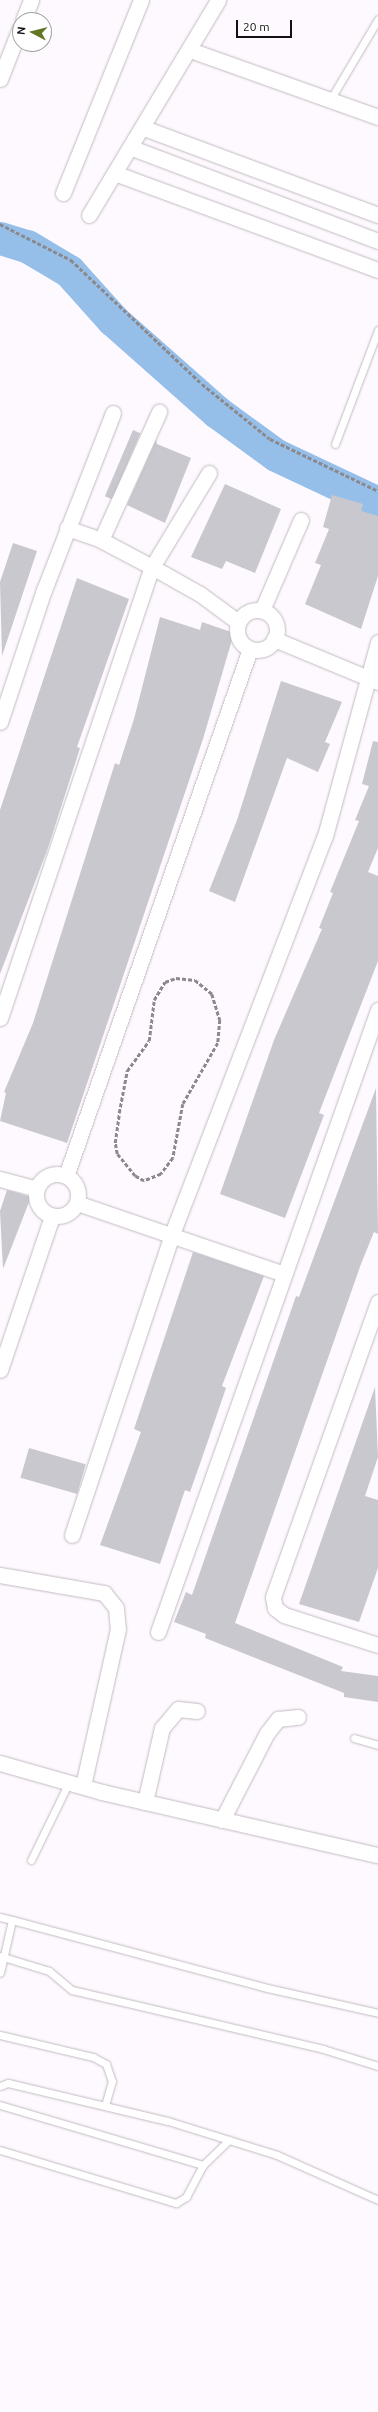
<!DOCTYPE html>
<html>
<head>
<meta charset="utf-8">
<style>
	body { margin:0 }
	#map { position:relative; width:378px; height:2412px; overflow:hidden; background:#fef9fe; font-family:Ubuntu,sans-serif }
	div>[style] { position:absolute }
	.river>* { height:33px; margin:-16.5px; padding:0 16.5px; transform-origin:16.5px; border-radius:16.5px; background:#95bfe9 }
	.building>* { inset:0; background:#c9c8cf; transform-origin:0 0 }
	.path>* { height:2.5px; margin-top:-1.25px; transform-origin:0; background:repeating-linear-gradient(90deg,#8c898c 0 4px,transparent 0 6px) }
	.roads { filter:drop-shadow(0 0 1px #c1bbc1) drop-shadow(0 0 1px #c1bbc1) }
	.lane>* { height:7px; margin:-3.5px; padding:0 3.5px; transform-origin:3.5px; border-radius:3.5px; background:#fff }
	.street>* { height:15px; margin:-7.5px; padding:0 7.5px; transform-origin:7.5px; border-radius:7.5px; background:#fff }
	.street>.ring { margin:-7.5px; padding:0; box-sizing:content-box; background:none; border:15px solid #fff; border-radius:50% }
	span { translate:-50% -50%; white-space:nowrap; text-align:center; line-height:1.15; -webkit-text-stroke:3px #fff; paint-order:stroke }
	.north { position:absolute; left:12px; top:12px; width:40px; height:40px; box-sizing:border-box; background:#fff; border:1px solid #a1a0a1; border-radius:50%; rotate:277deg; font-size:11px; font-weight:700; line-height:16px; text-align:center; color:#131113 }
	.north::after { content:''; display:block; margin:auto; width:14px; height:18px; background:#637625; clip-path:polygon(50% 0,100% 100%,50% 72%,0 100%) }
	.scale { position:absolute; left:236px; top:20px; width:56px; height:18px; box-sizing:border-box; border:2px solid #131113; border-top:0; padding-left:5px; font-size:12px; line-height:14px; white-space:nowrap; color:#131113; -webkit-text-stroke:3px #fff; paint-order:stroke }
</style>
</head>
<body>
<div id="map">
	<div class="river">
		<i style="left:0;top:238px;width:28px;rotate:17deg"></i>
		<i style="left:27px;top:246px;width:49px;rotate:30.8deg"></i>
		<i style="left:69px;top:271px;width:66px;rotate:48.1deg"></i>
		<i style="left:113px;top:320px;width:139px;rotate:41.5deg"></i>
		<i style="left:217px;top:412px;width:73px;rotate:36.1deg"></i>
		<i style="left:276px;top:455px;width:113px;rotate:25.2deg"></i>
	</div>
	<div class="building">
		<i style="left:133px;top:430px;width:8px;height:72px;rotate:23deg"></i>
		<i style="clip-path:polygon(156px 440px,157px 444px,191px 458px,165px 523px,127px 505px)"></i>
		<i style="clip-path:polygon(225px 484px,281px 509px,255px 573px,226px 561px,222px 569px,191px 557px)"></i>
		<i style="clip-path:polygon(332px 495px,363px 504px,361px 511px,378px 516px,378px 576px,361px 629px,305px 604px,321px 565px,315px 563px,329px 529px,323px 527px)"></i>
		<i style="clip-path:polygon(13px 543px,37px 551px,2px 656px,0 582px)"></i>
		<i style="clip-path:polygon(77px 578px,129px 599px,77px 747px,80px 748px,48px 848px,0 974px,0 810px)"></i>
		<i style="clip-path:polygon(160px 617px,200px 630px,202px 622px,234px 633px,203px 739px,67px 1143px,0 1121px,6px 1093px,4px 1092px,33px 1023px,115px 763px,119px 765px,134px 719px)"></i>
		<i style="clip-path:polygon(281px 681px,342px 702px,325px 742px,330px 744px,318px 772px,287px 758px,235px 902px,209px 891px,237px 820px)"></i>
		<i style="clip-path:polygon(373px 741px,378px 742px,378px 848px,368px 872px,378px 876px,378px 961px,319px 1113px,324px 1115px,285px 1218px,220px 1194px,274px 1040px,322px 929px,319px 928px,333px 893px,330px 892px,359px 821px,355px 820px,369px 786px,362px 784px)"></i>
		<i style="clip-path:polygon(376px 1088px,378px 1234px,374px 1232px,361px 1264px,235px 1623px,343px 1667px,341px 1671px,378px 1676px,378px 1702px,344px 1697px,344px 1693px,205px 1638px,206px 1634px,174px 1622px,186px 1592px,192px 1595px,296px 1296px,299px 1297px)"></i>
		<i style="clip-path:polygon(7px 1190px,31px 1197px,3px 1269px,0 1211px)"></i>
		<i style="clip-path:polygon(193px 1252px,264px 1276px,222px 1386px,226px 1388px,201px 1461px,190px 1492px,185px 1490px,160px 1564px,100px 1545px,141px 1432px,134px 1429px)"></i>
		<i style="clip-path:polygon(375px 1387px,378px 1457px,365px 1496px,378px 1500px,378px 1568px,359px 1622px,299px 1604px)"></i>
		<i style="left:29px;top:1448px;width:59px;height:31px;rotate:16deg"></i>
	</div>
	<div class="path">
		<i style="left:0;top:224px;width:80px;rotate:26.9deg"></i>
		<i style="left:71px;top:260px;width:180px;rotate:43.4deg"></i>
		<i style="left:202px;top:384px;width:87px;rotate:39deg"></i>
		<i style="left:270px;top:439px;width:120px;rotate:25.7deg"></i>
		<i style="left:176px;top:978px;width:19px;rotate:6deg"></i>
		<i style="left:195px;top:980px;width:22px;rotate:39deg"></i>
		<i style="left:212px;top:994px;width:27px;rotate:73deg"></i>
		<i style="left:220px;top:1020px;width:23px;rotate:95deg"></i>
		<i style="left:218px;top:1043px;width:70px;rotate:119.8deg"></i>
		<i style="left:183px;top:1104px;width:55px;rotate:100.5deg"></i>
		<i style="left:173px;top:1158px;width:20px;rotate:127deg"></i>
		<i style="left:161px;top:1174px;width:18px;rotate:158deg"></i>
		<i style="left:144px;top:1181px;width:10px;rotate:-151deg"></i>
		<i style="left:135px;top:1176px;width:28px;rotate:-129deg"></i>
		<i style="left:117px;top:1154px;width:11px;rotate:-100deg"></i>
		<i style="left:115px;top:1143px;width:30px;rotate:-82deg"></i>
		<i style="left:119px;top:1113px;width:43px;rotate:-79.2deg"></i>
		<i style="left:127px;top:1071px;width:37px;rotate:-54deg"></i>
		<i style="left:149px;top:1041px;width:41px;rotate:-83deg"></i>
		<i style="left:154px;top:1000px;width:21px;rotate:-59deg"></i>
		<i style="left:165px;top:982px;width:12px;rotate:-20deg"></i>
	</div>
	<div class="roads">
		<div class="lane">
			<i style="left:330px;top:100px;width:94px;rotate:-59.3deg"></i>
			<i style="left:335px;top:444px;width:122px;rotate:-69.3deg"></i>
			<i style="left:354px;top:1738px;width:25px;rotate:16deg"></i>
			<i style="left:31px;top:1860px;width:87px;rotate:-64deg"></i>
			<i style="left:0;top:1917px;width:12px;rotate:14deg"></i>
			<i style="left:12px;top:1920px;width:54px;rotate:102.8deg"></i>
			<i style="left:12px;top:1920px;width:260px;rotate:14.9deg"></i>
			<i style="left:263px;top:1987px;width:118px;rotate:12.7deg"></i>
			<i style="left:0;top:1956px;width:51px;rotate:17deg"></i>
			<i style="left:49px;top:1971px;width:30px;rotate:40deg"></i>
			<i style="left:72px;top:1990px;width:258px;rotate:13.2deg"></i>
			<i style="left:323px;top:2049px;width:58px;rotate:17.2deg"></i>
			<i style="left:0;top:2035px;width:96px;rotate:13.3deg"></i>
			<i style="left:93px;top:2057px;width:15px;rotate:28deg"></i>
			<i style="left:106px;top:2064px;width:18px;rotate:71deg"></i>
			<i style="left:112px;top:2081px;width:26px;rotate:106deg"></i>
			<i style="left:0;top:2086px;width:9px;rotate:-21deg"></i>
			<i style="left:8px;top:2083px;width:164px;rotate:13.4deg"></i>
			<i style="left:168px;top:2121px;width:114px;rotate:17.3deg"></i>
			<i style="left:277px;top:2155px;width:111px;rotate:24deg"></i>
			<i style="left:0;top:2105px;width:212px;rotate:16.5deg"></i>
			<i style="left:0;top:2150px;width:184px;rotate:16.8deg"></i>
			<i style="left:176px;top:2203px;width:12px;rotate:-31deg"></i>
			<i style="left:186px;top:2197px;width:36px;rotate:-62deg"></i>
			<i style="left:203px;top:2165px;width:36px;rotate:-44deg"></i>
		</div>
		<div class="street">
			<i style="left:23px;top:20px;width:22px;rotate:-68deg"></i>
			<i style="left:190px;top:50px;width:200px;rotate:19.6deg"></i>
			<i style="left:0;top:79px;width:55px;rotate:-68.6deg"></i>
			<i style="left:144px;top:128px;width:250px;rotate:20.4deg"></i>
			<i style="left:132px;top:148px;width:263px;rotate:20.7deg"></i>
			<i style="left:117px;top:174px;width:278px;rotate:20.2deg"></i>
			<i style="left:63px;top:193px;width:208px;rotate:-68deg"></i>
			<i style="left:89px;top:215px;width:251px;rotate:-59deg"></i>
			<i style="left:67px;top:528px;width:36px;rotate:19deg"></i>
			<i style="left:101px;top:540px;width:58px;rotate:27.9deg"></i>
			<i style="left:152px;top:567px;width:55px;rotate:29.4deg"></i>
			<i style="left:200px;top:594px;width:47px;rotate:36.4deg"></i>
			<i style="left:101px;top:540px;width:141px;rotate:-65.6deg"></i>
			<i style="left:262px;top:610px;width:98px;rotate:-66.6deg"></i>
			<i class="ring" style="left:237px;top:610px;width:25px;height:25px"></i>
			<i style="left:274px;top:639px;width:113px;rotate:22.5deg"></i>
			<i style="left:0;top:722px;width:139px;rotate:-71.6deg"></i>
			<i style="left:44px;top:590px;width:190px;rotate:-68.7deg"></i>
			<i style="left:0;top:1018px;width:476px;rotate:-71.4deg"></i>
			<i style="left:152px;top:567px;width:110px;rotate:-58.8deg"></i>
			<i class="ring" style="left:36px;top:1174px;width:27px;height:27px"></i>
			<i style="left:66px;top:1176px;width:558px;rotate:-70.75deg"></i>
			<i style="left:0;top:1179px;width:38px;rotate:15deg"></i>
			<i style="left:77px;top:1203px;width:217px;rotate:18.9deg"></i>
			<i style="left:378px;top:1302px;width:313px;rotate:109.6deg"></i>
			<i style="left:273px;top:1597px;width:11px;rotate:80deg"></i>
			<i style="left:275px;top:1608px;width:11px;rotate:38deg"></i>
			<i style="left:284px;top:1615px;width:99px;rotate:17.7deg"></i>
			<i style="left:0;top:1370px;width:163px;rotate:-71.3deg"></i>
			<i style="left:72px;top:1535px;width:317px;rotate:-71.6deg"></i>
			<i style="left:172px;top:1234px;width:426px;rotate:-69deg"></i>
			<i style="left:325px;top:836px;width:201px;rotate:-74.7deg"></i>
			<i style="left:0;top:1575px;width:106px;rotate:9.8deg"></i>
			<i style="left:104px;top:1593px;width:19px;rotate:51deg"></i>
			<i style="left:116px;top:1608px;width:21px;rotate:85deg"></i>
			<i style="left:118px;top:1629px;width:160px;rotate:102.6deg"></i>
			<i style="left:158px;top:1632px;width:660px;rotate:-70.52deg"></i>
			<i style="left:0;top:1763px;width:106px;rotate:15.9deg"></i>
			<i style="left:102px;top:1792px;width:283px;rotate:12.9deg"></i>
			<i style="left:145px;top:1802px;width:76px;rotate:-77.1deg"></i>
			<i style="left:162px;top:1728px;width:25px;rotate:-50deg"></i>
			<i style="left:178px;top:1709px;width:19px;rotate:6deg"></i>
			<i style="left:222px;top:1820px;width:98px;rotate:-62.7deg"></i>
			<i style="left:267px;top:1733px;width:18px;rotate:-52deg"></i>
			<i style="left:278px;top:1719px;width:20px;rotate:-6deg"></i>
		</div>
	</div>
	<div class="north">N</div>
	<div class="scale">20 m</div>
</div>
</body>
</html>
